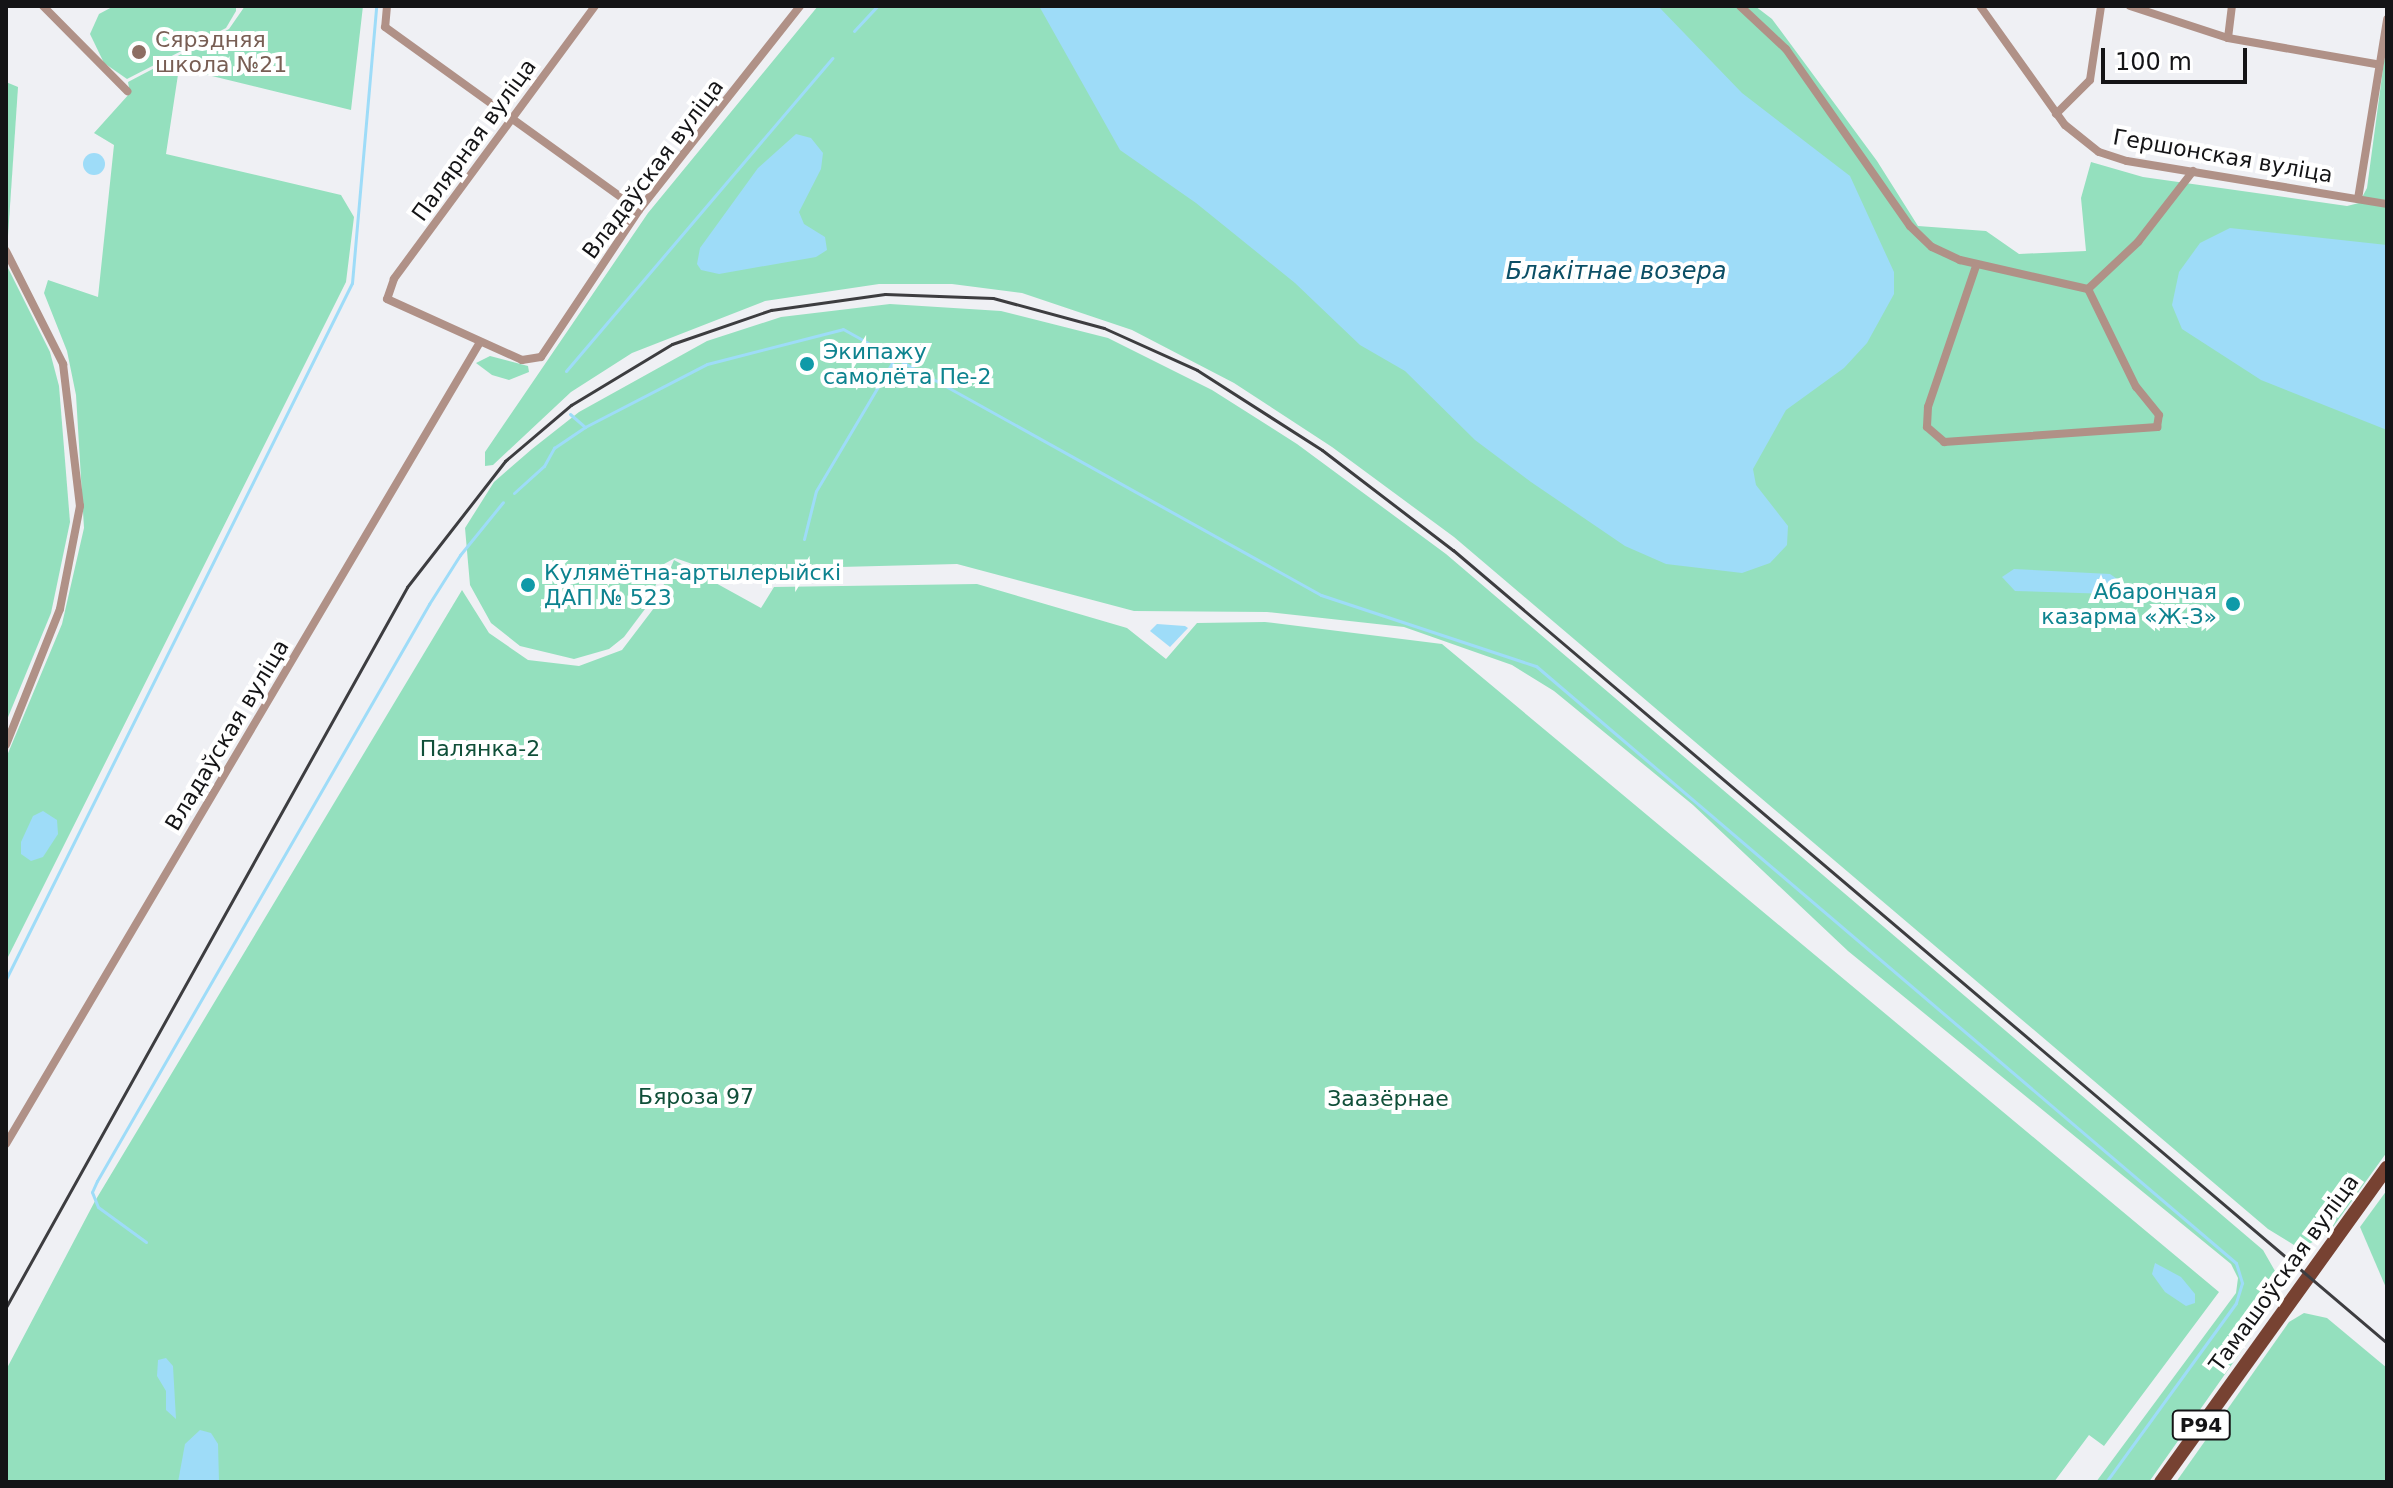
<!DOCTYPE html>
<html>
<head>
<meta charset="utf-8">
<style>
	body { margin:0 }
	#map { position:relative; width:2393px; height:1488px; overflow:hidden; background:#eff0f4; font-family:"DejaVu Sans",sans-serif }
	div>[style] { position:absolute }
	.green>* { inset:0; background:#94e0be }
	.water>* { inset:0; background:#9edcf8 }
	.round { border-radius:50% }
	.stream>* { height:3px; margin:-1.5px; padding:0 1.5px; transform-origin:1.5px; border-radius:1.5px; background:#9edcf8 }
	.minor>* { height:8px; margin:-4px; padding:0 4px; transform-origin:4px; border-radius:4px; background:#b09187 }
	.primary>* { height:14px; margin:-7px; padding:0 7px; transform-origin:7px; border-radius:7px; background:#774232 }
	.rail>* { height:3px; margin:-1.5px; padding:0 1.5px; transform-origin:1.5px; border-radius:1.5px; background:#3d3d40 }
	.dots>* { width:22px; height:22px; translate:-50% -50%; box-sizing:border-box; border:4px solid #fff; border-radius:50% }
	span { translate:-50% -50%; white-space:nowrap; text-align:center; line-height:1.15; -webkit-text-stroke:8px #fff; paint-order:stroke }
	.shield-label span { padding:2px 6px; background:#fff; border:2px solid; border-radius:6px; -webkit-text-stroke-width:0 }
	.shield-label { font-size:20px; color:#141416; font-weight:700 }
	.education-label { font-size:22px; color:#785e54 }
	.left { translate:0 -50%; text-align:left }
	.street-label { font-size:22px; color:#141416 }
	.culture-label { font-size:22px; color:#0d838f }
	.right { translate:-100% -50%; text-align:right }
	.park-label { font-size:22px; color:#104f39 }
	.water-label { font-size:24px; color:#0c4f66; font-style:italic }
	.frame { position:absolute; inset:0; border:8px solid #141416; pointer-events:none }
	.scale { position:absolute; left:2101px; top:48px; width:146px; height:36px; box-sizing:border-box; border:4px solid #141416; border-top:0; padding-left:10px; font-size:24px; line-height:28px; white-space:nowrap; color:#141416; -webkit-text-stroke:6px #fff; paint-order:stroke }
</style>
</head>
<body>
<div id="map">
	<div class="green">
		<i style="clip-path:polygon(114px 6px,236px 6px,236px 11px,226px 28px,127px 79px,104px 63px,90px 34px,99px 14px)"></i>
		<i style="clip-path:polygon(245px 6px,363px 6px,351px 110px,179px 68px,166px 154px,341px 195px,354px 217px,346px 282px,6px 961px,6px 758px,62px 624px,84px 528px,76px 395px,67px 351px,44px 293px,48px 280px,98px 297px,114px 145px,94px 133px,130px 93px,128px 82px,229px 29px)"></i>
		<i style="clip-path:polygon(818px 6px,1755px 6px,1772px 19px,1877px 161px,1918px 226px,1986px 231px,2019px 254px,2086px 251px,2081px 198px,2091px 162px,2143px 177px,2347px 206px,2359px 203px,2367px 188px,2387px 39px,2387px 1152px,2328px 1234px,2307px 1245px,2294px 1245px,2268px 1229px,1454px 537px,1332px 447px,1234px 383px,1132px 330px,1022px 293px,952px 284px,879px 284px,765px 301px,632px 353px,571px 392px,493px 465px,485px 466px,485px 452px,648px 213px)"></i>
		<i style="clip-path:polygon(6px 82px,18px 87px,8px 236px,6px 234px)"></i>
		<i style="clip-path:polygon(6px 264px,50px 352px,59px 386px,70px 522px,51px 613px,6px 722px)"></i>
		<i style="clip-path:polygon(890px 304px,1001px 311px,1108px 338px,1212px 390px,1297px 444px,1446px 554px,2263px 1250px,2279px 1278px,2278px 1299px,2149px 1482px,2096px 1482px,2236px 1293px,2238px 1278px,2231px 1264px,1848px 951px,1693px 805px,1554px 691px,1512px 665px,1404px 627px,1267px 612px,1134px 611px,957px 564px,761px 569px,724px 575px,675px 558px,664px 564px,648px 605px,624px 637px,609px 649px,574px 659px,520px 646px,491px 623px,470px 585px,465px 528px,494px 482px,532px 449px,579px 412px,707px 341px,781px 317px)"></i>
		<i style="clip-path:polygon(490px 356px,528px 366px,529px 372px,509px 380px,492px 375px,476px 363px)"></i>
		<i style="clip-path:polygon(674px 560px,761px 608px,774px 587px,977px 584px,1127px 628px,1166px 659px,1197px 623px,1265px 622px,1442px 644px,2219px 1292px,2104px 1446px,2089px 1435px,2054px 1482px,6px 1482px,6px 1370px,95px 1201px,462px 590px,489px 633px,528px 660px,579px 666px,622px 650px,654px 608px)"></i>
		<i style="clip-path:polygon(2387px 1190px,2387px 1290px,2360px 1227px)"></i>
		<i style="clip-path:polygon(2304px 1313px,2327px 1318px,2387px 1368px,2387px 1482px,2176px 1482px,2289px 1322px)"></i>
	</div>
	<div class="water">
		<i style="clip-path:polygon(1039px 6px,1658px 6px,1742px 93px,1850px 176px,1894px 272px,1894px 294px,1867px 343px,1844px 368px,1786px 410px,1753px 469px,1756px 485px,1788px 526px,1787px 545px,1770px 563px,1742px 573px,1666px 564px,1625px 546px,1531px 482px,1475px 440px,1405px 371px,1360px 345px,1295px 283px,1196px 203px,1120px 150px)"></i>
		<i style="clip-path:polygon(796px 134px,811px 138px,823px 153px,821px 169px,799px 212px,804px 224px,825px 237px,827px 250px,816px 257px,719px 274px,701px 270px,697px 264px,700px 248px,758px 168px)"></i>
		<i class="round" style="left:83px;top:153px;width:22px;height:22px"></i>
		<i style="clip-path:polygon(2230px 228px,2387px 245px,2387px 430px,2261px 380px,2182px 329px,2172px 305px,2179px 272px,2200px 243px)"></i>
		<i style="clip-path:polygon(2014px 569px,2110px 574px,2123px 583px,2111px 594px,2015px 591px,2002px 577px)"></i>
		<i style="clip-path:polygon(1157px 624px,1185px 626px,1188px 628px,1170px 647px,1150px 631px)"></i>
		<i style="clip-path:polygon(43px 811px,57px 820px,58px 834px,43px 857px,31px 861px,21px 854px,21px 842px,33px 816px)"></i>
		<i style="clip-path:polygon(2155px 1263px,2181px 1277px,2195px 1294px,2195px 1303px,2186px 1306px,2165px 1292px,2152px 1274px)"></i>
		<i style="clip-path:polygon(166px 1358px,173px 1366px,176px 1419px,166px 1410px,166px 1391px,157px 1376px,158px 1360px)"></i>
		<i style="clip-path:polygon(200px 1430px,211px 1433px,218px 1444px,219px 1482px,178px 1482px,185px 1444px)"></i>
	</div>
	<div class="stream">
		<i style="left:854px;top:31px;width:34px;rotate:-47deg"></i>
		<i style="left:566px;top:371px;width:411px;rotate:-49.6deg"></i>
		<i style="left:570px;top:414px;width:20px;rotate:41deg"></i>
		<i style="left:585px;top:427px;width:137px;rotate:-27.3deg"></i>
		<i style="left:707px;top:364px;width:140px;rotate:-14.4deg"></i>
		<i style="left:843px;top:329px;width:547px;rotate:29.1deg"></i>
		<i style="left:1321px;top:595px;width:226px;rotate:18.3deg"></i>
		<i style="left:1536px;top:666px;width:920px;rotate:40.46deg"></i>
		<i style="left:2236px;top:1263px;width:21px;rotate:73deg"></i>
		<i style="left:2242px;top:1283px;width:21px;rotate:107deg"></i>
		<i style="left:2236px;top:1303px;width:221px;rotate:126deg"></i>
		<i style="left:514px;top:493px;width:40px;rotate:-42deg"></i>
		<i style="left:544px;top:466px;width:21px;rotate:-61deg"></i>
		<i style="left:554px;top:448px;width:37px;rotate:-34deg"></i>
		<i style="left:804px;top:539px;width:49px;rotate:-76deg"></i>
		<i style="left:816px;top:491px;width:155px;rotate:-59.3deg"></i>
		<i style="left:6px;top:979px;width:777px;rotate:-63.57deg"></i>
		<i style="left:352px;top:283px;width:278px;rotate:-85deg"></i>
		<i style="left:146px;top:1242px;width:59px;rotate:-143.9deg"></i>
		<i style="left:98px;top:1207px;width:16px;rotate:-112deg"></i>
		<i style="left:92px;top:1192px;width:12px;rotate:-66deg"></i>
		<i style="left:97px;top:1181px;width:666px;rotate:-60.08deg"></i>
		<i style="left:429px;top:604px;width:58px;rotate:-57.7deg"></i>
		<i style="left:460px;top:555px;width:68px;rotate:-50.9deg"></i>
	</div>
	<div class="minor">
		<i style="left:43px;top:6px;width:120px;rotate:45.3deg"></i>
		<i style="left:387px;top:6px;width:21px;rotate:95deg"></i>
		<i style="left:385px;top:27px;width:313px;rotate:35.8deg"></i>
		<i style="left:595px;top:6px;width:339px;rotate:126.4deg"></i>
		<i style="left:394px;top:279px;width:21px;rotate:109deg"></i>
		<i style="left:387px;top:299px;width:148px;rotate:24.3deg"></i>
		<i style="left:522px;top:360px;width:19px;rotate:-9deg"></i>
		<i style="left:541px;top:357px;width:177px;rotate:-56.3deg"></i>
		<i style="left:639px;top:210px;width:260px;rotate:-51.7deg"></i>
		<i style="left:1740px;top:6px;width:63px;rotate:43.1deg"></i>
		<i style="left:1786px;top:49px;width:216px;rotate:55deg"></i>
		<i style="left:1910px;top:226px;width:30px;rotate:44deg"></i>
		<i style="left:1932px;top:247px;width:31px;rotate:25deg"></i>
		<i style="left:1960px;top:260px;width:131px;rotate:12.8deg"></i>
		<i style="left:2088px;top:289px;width:69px;rotate:-43.2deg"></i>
		<i style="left:2138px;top:242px;width:90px;rotate:-52.2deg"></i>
		<i style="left:1980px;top:6px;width:146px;rotate:54.5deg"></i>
		<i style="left:2065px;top:125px;width:43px;rotate:38.5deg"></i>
		<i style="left:2099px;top:152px;width:29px;rotate:18deg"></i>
		<i style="left:2127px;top:161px;width:264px;rotate:9.4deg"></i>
		<i style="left:2130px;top:6px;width:103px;rotate:18.1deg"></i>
		<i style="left:2228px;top:38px;width:150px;rotate:10deg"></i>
		<i style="left:2228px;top:38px;width:32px;rotate:-83deg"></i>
		<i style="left:2056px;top:114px;width:48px;rotate:-45deg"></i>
		<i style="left:2090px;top:80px;width:75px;rotate:-81.5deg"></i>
		<i style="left:2358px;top:199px;width:182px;rotate:-80.8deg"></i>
		<i style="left:6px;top:251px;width:127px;rotate:63.2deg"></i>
		<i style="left:63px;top:364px;width:143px;rotate:83.2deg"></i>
		<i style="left:80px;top:506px;width:105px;rotate:101deg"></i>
		<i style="left:60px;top:609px;width:146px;rotate:111.7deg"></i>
		<i style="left:1976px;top:266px;width:149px;rotate:108.8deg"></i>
		<i style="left:1928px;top:407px;width:20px;rotate:93deg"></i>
		<i style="left:1927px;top:427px;width:23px;rotate:41deg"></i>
		<i style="left:1944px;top:442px;width:214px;rotate:-4deg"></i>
		<i style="left:2157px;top:427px;width:12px;rotate:-81deg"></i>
		<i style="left:2159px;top:415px;width:36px;rotate:-129deg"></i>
		<i style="left:2136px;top:387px;width:109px;rotate:-116.1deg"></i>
		<i style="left:6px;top:1144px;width:929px;rotate:-59.41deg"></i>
	</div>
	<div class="primary">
		<i style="left:2161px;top:1482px;width:387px;rotate:-54.3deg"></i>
	</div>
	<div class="rail">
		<i style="left:6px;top:1307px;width:824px;rotate:-60.88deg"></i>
		<i style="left:407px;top:587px;width:160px;rotate:-52.1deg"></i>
		<i style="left:505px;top:461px;width:87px;rotate:-40.3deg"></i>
		<i style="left:571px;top:405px;width:118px;rotate:-31.1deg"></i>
		<i style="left:672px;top:344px;width:105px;rotate:-19deg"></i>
		<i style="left:771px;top:310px;width:115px;rotate:-8deg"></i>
		<i style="left:885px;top:294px;width:108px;rotate:2.1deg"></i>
		<i style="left:993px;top:298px;width:115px;rotate:15.1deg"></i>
		<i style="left:1104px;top:328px;width:102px;rotate:24.3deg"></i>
		<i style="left:1197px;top:370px;width:148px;rotate:32.6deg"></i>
		<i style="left:1322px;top:450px;width:165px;rotate:37.4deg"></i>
		<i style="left:1453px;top:550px;width:1225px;rotate:40.33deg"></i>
	</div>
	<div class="dots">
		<i style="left:139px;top:52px;background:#8d6e63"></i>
		<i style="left:807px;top:364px;background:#0f9aa8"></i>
		<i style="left:528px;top:585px;background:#0f9aa8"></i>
		<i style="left:2233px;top:604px;background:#0f9aa8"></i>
	</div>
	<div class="shield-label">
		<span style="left:2201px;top:1425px">Р94</span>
	</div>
	<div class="education-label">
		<span class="left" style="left:155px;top:52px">Сярэдняя<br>школа №21</span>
	</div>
	<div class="street-label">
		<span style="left:474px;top:140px;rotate:-54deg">Палярная вуліца</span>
		<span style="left:2223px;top:156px;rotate:10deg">Гершонская вуліца</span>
		<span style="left:653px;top:169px;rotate:-53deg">Владаўская вуліца</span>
		<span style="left:227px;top:735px;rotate:-59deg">Владаўская вуліца</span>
		<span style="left:2284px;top:1273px;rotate:-54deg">Тамашоўская вуліца</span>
	</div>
	<div class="culture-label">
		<span class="left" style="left:823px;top:364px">Экипажу<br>самолёта Пе-2</span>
		<span class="left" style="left:544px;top:585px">Кулямётна-артылерыйскі<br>ДАП № 523</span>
		<span class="right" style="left:2217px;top:604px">Абарончая<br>казарма «Ж-З»</span>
	</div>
	<div class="park-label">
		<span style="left:480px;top:749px">Палянка-2</span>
		<span style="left:696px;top:1097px">Бяроза 97</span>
		<span style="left:1388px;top:1099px">Заазёрнае</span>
	</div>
	<div class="water-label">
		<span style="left:1616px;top:272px">Блакітнае возера</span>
	</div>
	<div class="frame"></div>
	<div class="scale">100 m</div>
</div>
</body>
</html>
